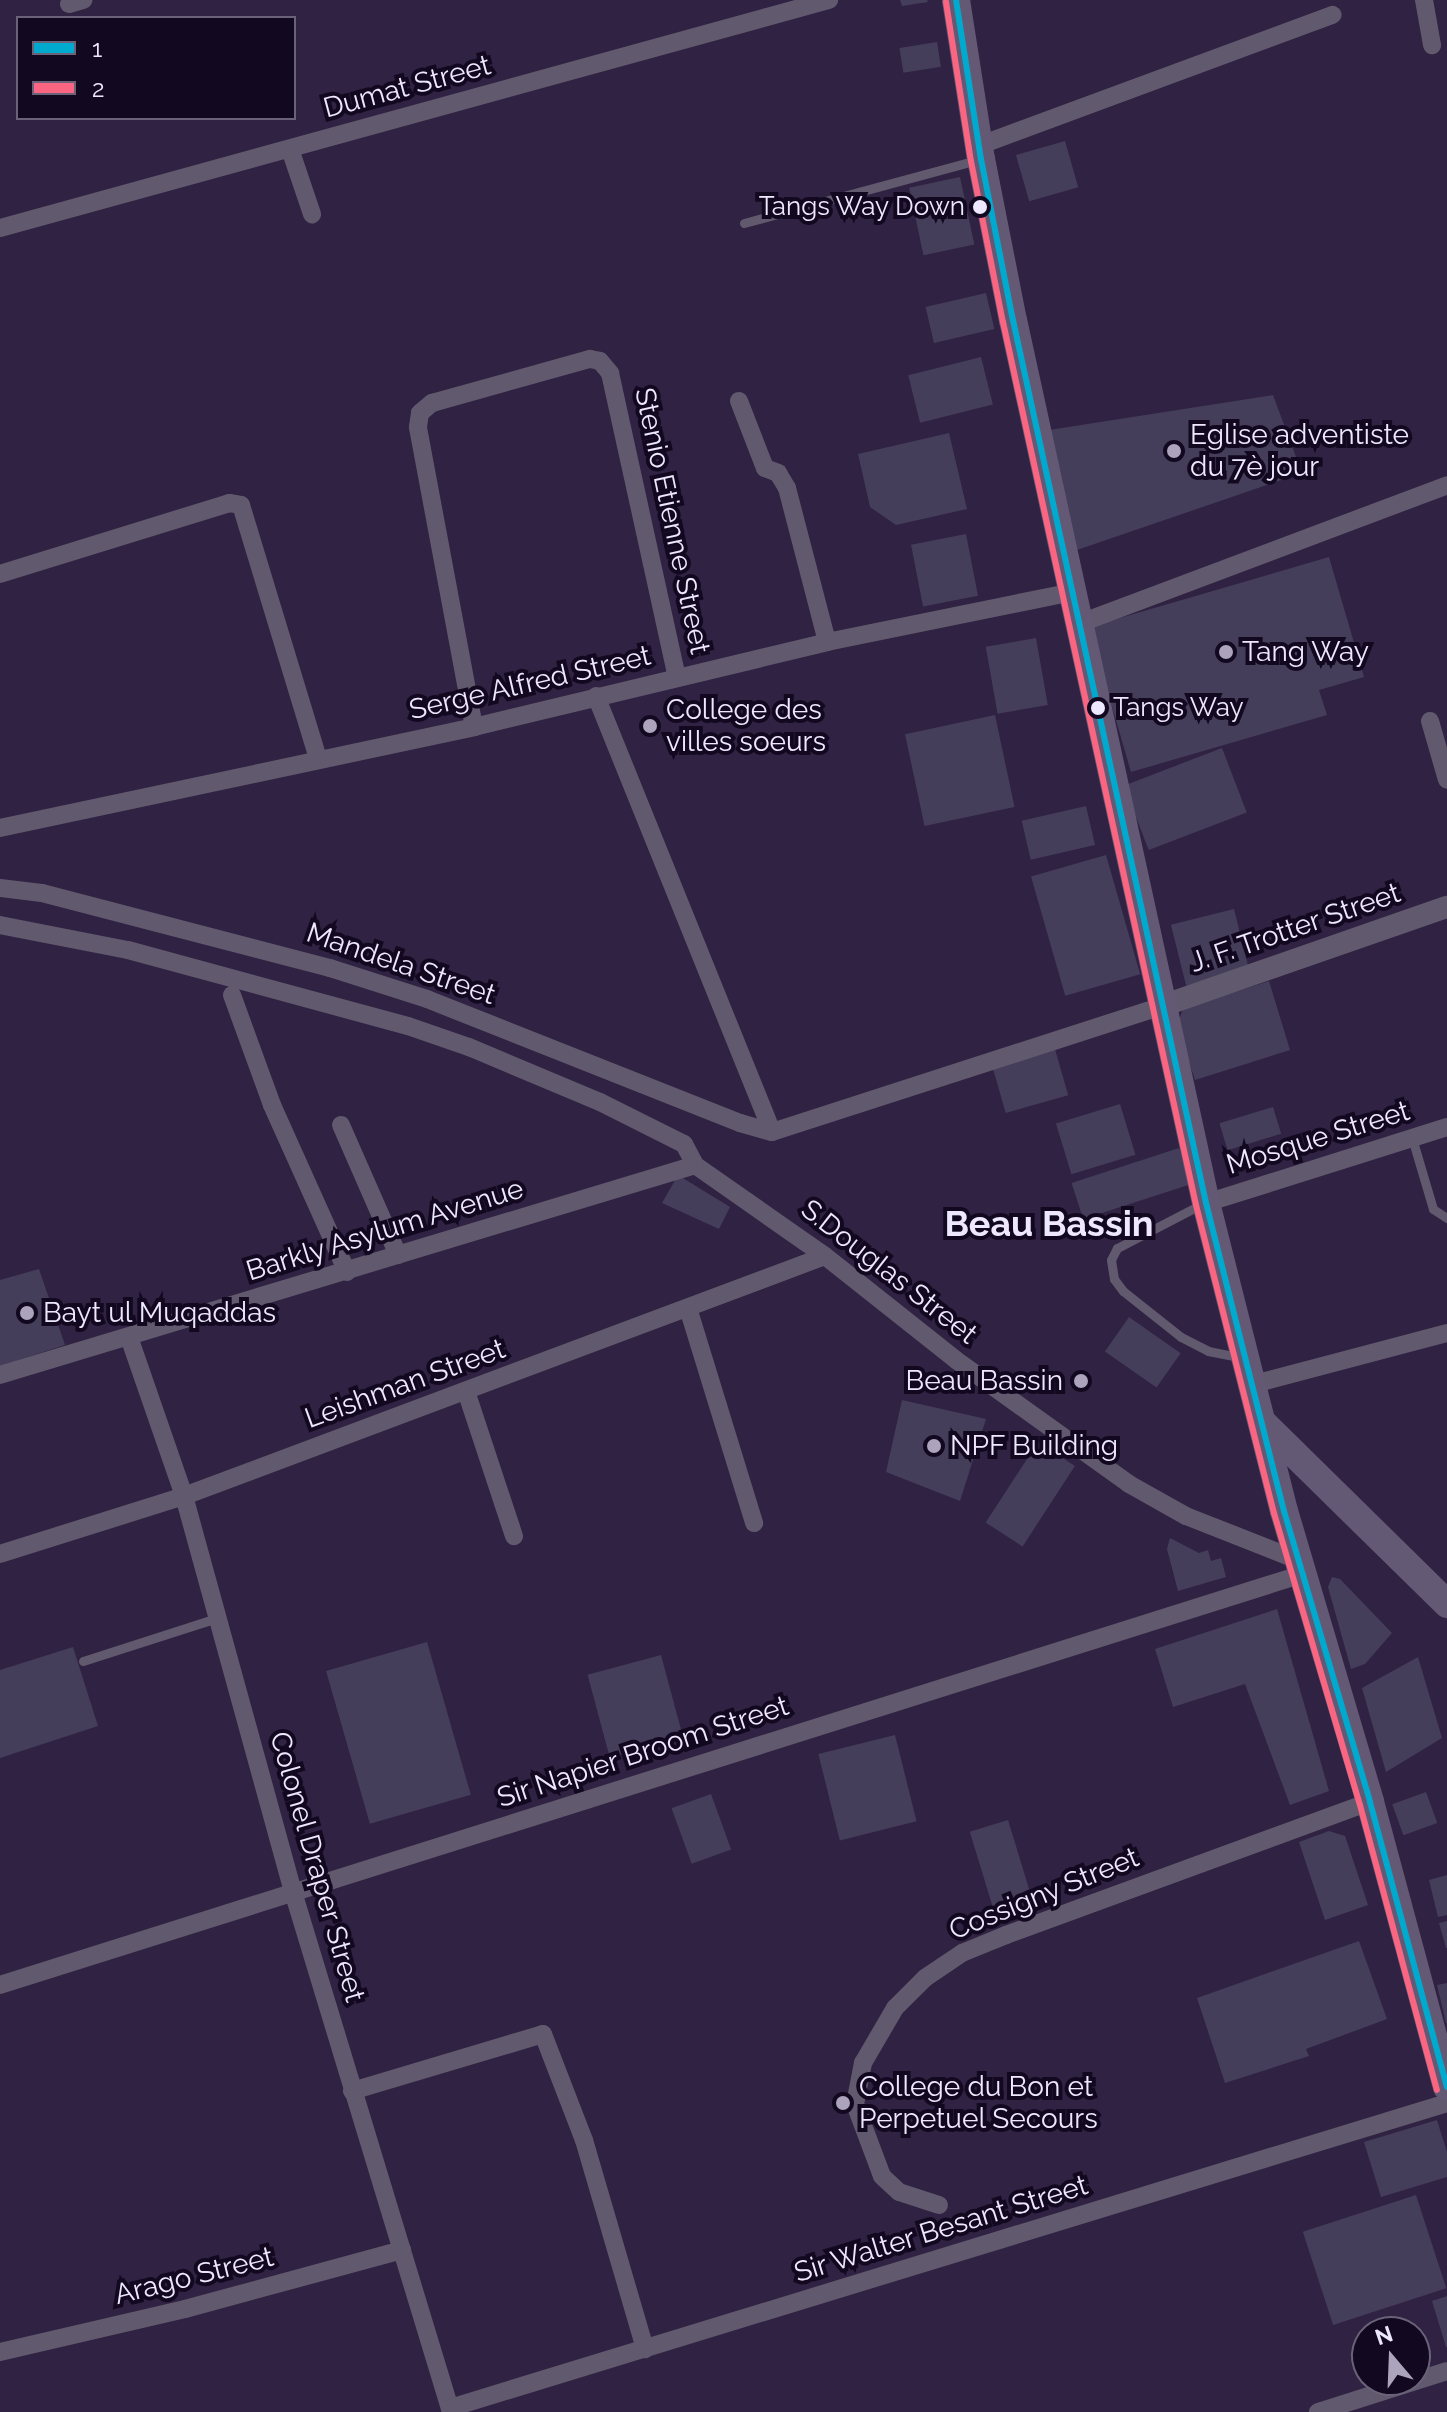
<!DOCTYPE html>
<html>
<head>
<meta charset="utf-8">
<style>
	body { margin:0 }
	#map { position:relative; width:1447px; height:2412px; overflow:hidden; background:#302242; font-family:Raleway,sans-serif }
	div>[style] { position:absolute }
	.building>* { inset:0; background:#453e5a; transform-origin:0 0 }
	.service>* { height:9px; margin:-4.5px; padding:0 4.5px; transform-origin:4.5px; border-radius:4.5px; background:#615a6e }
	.minor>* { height:18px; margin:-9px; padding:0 9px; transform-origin:9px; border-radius:9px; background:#615a6e }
	.tertiary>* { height:22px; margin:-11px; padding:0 11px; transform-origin:11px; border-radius:11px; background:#615a6e }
	.primary>* { height:28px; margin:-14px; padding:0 14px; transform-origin:14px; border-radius:14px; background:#645975 }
	.bus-1>* { height:6px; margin:-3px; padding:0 3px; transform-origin:3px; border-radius:3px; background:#00a9ce }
	.bus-2>* { height:6px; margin:-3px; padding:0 3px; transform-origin:3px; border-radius:3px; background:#fa6682 }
	.dots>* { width:22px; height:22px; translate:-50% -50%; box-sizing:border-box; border:4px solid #120921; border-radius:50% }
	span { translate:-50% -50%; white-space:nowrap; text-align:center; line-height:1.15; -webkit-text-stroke:8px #120921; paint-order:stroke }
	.bus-label { font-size:26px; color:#eee8fe }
	.right { translate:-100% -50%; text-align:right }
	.left { translate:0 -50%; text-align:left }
	.street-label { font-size:28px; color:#eee8fe }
	.poi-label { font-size:28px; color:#eee8fe }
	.district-label { font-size:36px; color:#eee8fe; font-weight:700 }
	.legend { position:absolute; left:16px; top:16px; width:280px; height:104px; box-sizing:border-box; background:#120921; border:2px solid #6a6279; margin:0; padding:10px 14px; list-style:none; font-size:24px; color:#eee8fe }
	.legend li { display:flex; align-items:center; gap:16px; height:40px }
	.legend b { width:40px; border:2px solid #6a6279 }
	.north { position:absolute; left:1351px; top:2316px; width:80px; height:80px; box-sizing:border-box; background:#120921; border:2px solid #6a6279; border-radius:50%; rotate:341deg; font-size:22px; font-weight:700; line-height:32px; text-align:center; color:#eee8fe }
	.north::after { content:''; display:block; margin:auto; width:28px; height:36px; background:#aca3bc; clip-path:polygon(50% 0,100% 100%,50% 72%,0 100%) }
</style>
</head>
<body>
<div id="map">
	<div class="building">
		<i style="clip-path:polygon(900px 0,927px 0,928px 2px,902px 6px)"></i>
		<i style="left:937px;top:42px;width:25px;height:38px;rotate:81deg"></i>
		<i style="left:1065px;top:141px;width:48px;height:51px;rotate:74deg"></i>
		<i style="left:960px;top:177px;width:69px;height:52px;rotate:78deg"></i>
		<i style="left:986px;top:293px;width:37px;height:62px;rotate:77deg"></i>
		<i style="left:981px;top:357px;width:49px;height:75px;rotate:76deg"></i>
		<i style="clip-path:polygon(1273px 395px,1302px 473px,1077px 550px,1049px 430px)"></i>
		<i style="clip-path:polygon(949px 433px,967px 509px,896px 525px,870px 507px,858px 454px)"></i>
		<i style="left:966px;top:534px;width:63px;height:56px;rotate:79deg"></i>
		<i style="clip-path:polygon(1329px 557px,1364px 677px,1319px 690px,1327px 715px,1131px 772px,1089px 627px)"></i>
		<i style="left:1036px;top:638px;width:68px;height:51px;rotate:80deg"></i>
		<i style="left:995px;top:715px;width:94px;height:92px;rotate:78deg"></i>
		<i style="left:1222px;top:748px;width:69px;height:105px;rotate:69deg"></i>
		<i style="left:1086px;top:806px;width:40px;height:66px;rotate:77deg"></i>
		<i style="left:1106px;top:855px;width:124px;height:78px;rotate:74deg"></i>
		<i style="left:1234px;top:909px;width:63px;height:65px;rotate:76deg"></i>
		<i style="clip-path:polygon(1269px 981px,1290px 1050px,1195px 1080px,1177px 1025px,1183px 1009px)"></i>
		<i style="left:1055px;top:1049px;width:48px;height:65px;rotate:74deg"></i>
		<i style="left:1120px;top:1104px;width:53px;height:67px;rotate:73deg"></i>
		<i style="left:1273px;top:1107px;width:28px;height:56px;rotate:73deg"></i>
		<i style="left:1179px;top:1148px;width:38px;height:113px;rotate:72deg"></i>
		<i style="clip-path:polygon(678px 1175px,730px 1207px,719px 1229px,662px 1203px)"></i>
		<i style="clip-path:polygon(39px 1269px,65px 1345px,0 1366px,0 1280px)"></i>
		<i style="left:1129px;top:1317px;width:63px;height:42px;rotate:35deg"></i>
		<i style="clip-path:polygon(902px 1400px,986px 1419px,960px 1501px,886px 1472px)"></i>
		<i style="left:1038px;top:1442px;width:44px;height:96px;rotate:33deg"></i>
		<i style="clip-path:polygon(1170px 1538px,1199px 1553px,1208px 1550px,1211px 1561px,1221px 1558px,1226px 1577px,1178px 1591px,1167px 1549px)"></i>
		<i style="clip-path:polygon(1332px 1577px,1340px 1579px,1392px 1633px,1365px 1664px,1351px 1669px,1328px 1587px)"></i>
		<i style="clip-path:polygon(1277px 1609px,1329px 1791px,1290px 1805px,1245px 1684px,1173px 1707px,1155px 1649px)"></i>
		<i style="left:427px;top:1642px;width:159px;height:105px;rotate:74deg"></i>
		<i style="clip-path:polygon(73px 1647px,98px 1726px,0 1758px,0 1670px)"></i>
		<i style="left:661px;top:1655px;width:86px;height:76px;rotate:75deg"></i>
		<i style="clip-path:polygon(1418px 1657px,1442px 1738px,1386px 1772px,1362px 1688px)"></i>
		<i style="left:895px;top:1735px;width:89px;height:79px;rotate:76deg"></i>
		<i style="left:1426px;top:1792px;width:33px;height:36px;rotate:70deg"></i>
		<i style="left:711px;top:1794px;width:59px;height:42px;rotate:70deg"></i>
		<i style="left:1008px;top:1820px;width:80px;height:40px;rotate:73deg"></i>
		<i style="clip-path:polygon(1329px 1831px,1345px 1836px,1368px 1905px,1325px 1920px,1299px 1842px)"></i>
		<i style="clip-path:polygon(1447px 1875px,1447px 1915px,1438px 1917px,1429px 1880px)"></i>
		<i style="clip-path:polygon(1447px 1921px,1447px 1948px,1446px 1948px,1439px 1923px)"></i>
		<i style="clip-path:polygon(1359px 1941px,1387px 2019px,1306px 2049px,1309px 2056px,1225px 2083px,1197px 1998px)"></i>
		<i style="clip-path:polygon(1447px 1983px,1447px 2023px,1446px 2023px,1437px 1985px)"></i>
		<i style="clip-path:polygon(1437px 2120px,1447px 2152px,1447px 2177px,1381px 2197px,1364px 2142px)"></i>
		<i style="left:1416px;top:2195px;width:98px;height:119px;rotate:72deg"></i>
		<i style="clip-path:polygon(1447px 2296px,1447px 2347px,1446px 2347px,1432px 2301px)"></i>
	</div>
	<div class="service">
		<i style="left:744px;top:223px;width:241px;rotate:-15.1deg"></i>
		<i style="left:1412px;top:1138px;width:74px;rotate:73.5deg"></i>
		<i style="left:1433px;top:1209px;width:17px;rotate:33deg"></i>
		<i style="left:1202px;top:1204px;width:96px;rotate:152.6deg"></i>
		<i style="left:1117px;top:1248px;width:13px;rotate:117deg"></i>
		<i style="left:1111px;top:1260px;width:19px;rotate:81deg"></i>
		<i style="left:1114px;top:1279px;width:15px;rotate:53deg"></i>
		<i style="left:1123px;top:1291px;width:74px;rotate:38.4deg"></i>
		<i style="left:1181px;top:1337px;width:30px;rotate:27deg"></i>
		<i style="left:1208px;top:1351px;width:33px;rotate:11deg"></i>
		<i style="left:83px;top:1661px;width:141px;rotate:-17.8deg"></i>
	</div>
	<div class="minor">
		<i style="left:1424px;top:0;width:46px;rotate:79.9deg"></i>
		<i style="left:69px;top:4px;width:15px;rotate:-16deg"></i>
		<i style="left:978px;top:146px;width:378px;rotate:-20.3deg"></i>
		<i style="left:290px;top:149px;width:69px;rotate:71.3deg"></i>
		<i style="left:0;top:228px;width:860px;rotate:-15.38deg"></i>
		<i style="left:739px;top:401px;width:72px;rotate:68.8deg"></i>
		<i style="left:765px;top:468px;width:14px;rotate:21deg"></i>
		<i style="left:778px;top:473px;width:17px;rotate:59deg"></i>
		<i style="left:787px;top:488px;width:159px;rotate:75.4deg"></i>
		<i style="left:0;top:574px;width:240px;rotate:-17.2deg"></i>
		<i style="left:229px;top:503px;width:12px;rotate:9deg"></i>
		<i style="left:241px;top:505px;width:265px;rotate:73.1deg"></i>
		<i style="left:1078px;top:624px;width:394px;rotate:-20.6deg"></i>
		<i style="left:596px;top:696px;width:470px;rotate:68deg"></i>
		<i style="left:1430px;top:721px;width:61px;rotate:73.9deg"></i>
		<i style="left:474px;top:727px;width:305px;rotate:-100.6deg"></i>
		<i style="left:418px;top:427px;width:14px;rotate:-82deg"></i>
		<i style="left:420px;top:413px;width:16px;rotate:-40deg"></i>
		<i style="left:432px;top:403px;width:164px;rotate:-15.6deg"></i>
		<i style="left:590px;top:359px;width:10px;rotate:11deg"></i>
		<i style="left:600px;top:361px;width:16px;rotate:50deg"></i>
		<i style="left:610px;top:373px;width:312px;rotate:77.6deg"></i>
		<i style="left:0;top:828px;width:485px;rotate:-12deg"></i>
		<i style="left:474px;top:727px;width:363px;rotate:-13.5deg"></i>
		<i style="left:827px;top:642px;width:251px;rotate:-11.5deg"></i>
		<i style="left:0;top:888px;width:42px;rotate:6.8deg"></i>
		<i style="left:42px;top:893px;width:298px;rotate:14.6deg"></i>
		<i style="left:330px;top:968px;width:102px;rotate:17.7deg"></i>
		<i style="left:427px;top:999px;width:337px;rotate:21.6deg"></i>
		<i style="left:740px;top:1123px;width:33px;rotate:16deg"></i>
		<i style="left:772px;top:1132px;width:410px;rotate:-17.9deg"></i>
		<i style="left:0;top:925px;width:130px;rotate:11.1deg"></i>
		<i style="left:128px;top:950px;width:290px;rotate:15.2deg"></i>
		<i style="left:408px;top:1026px;width:65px;rotate:19deg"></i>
		<i style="left:469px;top:1047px;width:142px;rotate:22.8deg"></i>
		<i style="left:600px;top:1102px;width:94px;rotate:26.6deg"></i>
		<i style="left:684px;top:1144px;width:24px;rotate:62deg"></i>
		<i style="left:232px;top:995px;width:117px;rotate:70deg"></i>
		<i style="left:272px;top:1105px;width:183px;rotate:65.8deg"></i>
		<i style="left:341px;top:1125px;width:142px;rotate:66.3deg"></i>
		<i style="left:695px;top:1165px;width:159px;rotate:35deg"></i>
		<i style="left:825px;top:1256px;width:167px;rotate:38.4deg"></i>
		<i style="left:956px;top:1360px;width:213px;rotate:35.6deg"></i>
		<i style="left:1129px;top:1484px;width:65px;rotate:29.3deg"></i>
		<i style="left:1186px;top:1516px;width:123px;rotate:21.5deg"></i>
		<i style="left:1206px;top:1203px;width:253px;rotate:-17.5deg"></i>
		<i style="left:688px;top:1308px;width:225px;rotate:72.9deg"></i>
		<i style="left:129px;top:1337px;width:168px;rotate:70.9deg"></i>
		<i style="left:184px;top:1496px;width:414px;rotate:74.6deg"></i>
		<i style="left:294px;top:1895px;width:540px;rotate:73.11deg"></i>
		<i style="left:0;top:1375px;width:726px;rotate:-16.81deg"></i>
		<i style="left:1254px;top:1384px;width:200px;rotate:-14.8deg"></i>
		<i style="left:466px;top:1391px;width:153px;rotate:71.7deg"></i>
		<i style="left:0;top:1554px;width:193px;rotate:-17.5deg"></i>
		<i style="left:184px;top:1496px;width:684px;rotate:-20.53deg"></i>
		<i style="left:0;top:1985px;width:1366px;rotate:-17.51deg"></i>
		<i style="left:352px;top:2091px;width:199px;rotate:-16.6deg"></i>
		<i style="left:543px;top:2034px;width:114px;rotate:68.9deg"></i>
		<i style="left:584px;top:2140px;width:218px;rotate:73.7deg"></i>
		<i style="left:939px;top:2205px;width:42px;rotate:-162deg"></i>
		<i style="left:899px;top:2192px;width:23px;rotate:-137deg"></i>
		<i style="left:882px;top:2176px;width:77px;rotate:-110.6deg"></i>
		<i style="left:855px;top:2104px;width:42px;rotate:-79deg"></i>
		<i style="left:863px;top:2063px;width:64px;rotate:-59.8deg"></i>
		<i style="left:895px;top:2008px;width:42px;rotate:-45deg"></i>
		<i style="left:925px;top:1978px;width:45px;rotate:-34deg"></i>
		<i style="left:962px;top:1953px;width:48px;rotate:-22.2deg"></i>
		<i style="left:1006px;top:1935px;width:388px;rotate:-20.1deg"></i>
		<i style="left:0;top:2352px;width:190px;rotate:-13.1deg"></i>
		<i style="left:185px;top:2309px;width:225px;rotate:-15.2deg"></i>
		<i style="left:450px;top:2408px;width:1043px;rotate:-17.01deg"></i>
		<i style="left:1318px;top:2412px;width:135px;rotate:-17.6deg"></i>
	</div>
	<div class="tertiary">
		<i style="left:1162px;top:1006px;width:302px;rotate:-19.2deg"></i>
	</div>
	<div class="primary">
		<i style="left:956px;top:0;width:161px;rotate:81.1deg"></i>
		<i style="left:981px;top:159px;width:164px;rotate:78.8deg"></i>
		<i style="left:1013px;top:320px;width:904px;rotate:77.67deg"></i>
		<i style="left:1206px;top:1203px;width:318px;rotate:75.8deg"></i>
		<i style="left:1284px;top:1511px;width:303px;rotate:73.5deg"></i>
		<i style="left:1370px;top:1802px;width:295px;rotate:74.9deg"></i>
		<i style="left:1264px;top:1424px;width:257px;rotate:44.5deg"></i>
	</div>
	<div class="bus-1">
		<i style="left:956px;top:0;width:161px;rotate:81.1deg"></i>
		<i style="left:981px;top:159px;width:164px;rotate:78.8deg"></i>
		<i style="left:1013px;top:320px;width:904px;rotate:77.67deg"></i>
		<i style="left:1206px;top:1203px;width:318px;rotate:75.8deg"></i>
		<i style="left:1284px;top:1511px;width:303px;rotate:73.5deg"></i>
		<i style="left:1370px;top:1802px;width:295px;rotate:74.9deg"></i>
	</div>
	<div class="bus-2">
		<i style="left:946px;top:2px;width:161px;rotate:81.1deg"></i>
		<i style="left:971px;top:161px;width:164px;rotate:78.8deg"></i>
		<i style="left:1003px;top:322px;width:904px;rotate:77.67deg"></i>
		<i style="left:1196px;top:1205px;width:318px;rotate:75.8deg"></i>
		<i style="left:1274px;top:1513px;width:304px;rotate:73.6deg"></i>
		<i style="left:1360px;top:1805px;width:295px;rotate:74.9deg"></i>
	</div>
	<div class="dots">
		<i style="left:980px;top:207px;background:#eee8fe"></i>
		<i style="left:1174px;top:451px;background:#aca3bc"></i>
		<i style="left:1226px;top:652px;background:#aca3bc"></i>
		<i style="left:1098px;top:708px;background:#eee8fe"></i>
		<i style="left:650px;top:726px;background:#aca3bc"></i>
		<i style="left:27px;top:1313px;background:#aca3bc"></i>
		<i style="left:1081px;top:1381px;background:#aca3bc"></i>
		<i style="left:934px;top:1446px;background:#aca3bc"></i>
		<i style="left:843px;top:2103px;background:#aca3bc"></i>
	</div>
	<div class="bus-label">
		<span class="right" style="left:965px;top:207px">Tangs Way Down</span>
		<span class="left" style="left:1113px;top:708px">Tangs Way</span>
	</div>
	<div class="street-label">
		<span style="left:407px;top:87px;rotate:-15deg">Dumat Street</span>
		<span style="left:672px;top:521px;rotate:78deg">Stenio Etienne Street</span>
		<span style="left:530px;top:683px;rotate:-13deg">Serge Alfred Street</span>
		<span style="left:1295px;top:928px;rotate:-19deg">J. F. Trotter Street</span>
		<span style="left:401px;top:964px;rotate:19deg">Mandela Street</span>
		<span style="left:1318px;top:1138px;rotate:-17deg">Mosque Street</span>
		<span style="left:385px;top:1230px;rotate:-17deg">Barkly Asylum Avenue</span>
		<span style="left:889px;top:1272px;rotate:38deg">S.Douglas Street</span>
		<span style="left:405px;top:1384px;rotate:-20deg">Leishman Street</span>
		<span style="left:643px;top:1752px;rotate:-18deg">Sir Napier Broom Street</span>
		<span style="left:317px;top:1867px;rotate:74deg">Colonel Draper Street</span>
		<span style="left:1044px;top:1894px;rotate:-22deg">Cossigny Street</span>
		<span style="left:941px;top:2229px;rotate:-17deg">Sir Walter Besant Street</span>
		<span style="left:194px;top:2276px;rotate:-14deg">Arago Street</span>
	</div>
	<div class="poi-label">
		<span class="left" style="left:1190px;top:451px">Eglise adventiste<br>du 7è jour</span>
		<span class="left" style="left:1242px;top:652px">Tang Way</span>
		<span class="left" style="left:666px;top:726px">College des<br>villes soeurs</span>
		<span class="left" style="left:43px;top:1313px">Bayt ul Muqaddas</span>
		<span class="right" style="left:1063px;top:1381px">Beau Bassin</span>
		<span class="left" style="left:950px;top:1446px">NPF Building</span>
		<span class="left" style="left:859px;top:2103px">College du Bon et<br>Perpetuel Secours</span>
	</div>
	<div class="district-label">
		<span style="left:1049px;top:1224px">Beau Bassin</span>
	</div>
	<ul class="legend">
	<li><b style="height:10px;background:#00a9ce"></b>1</li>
	<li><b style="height:10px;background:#fa6682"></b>2</li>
	</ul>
	<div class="north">N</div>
</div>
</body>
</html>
